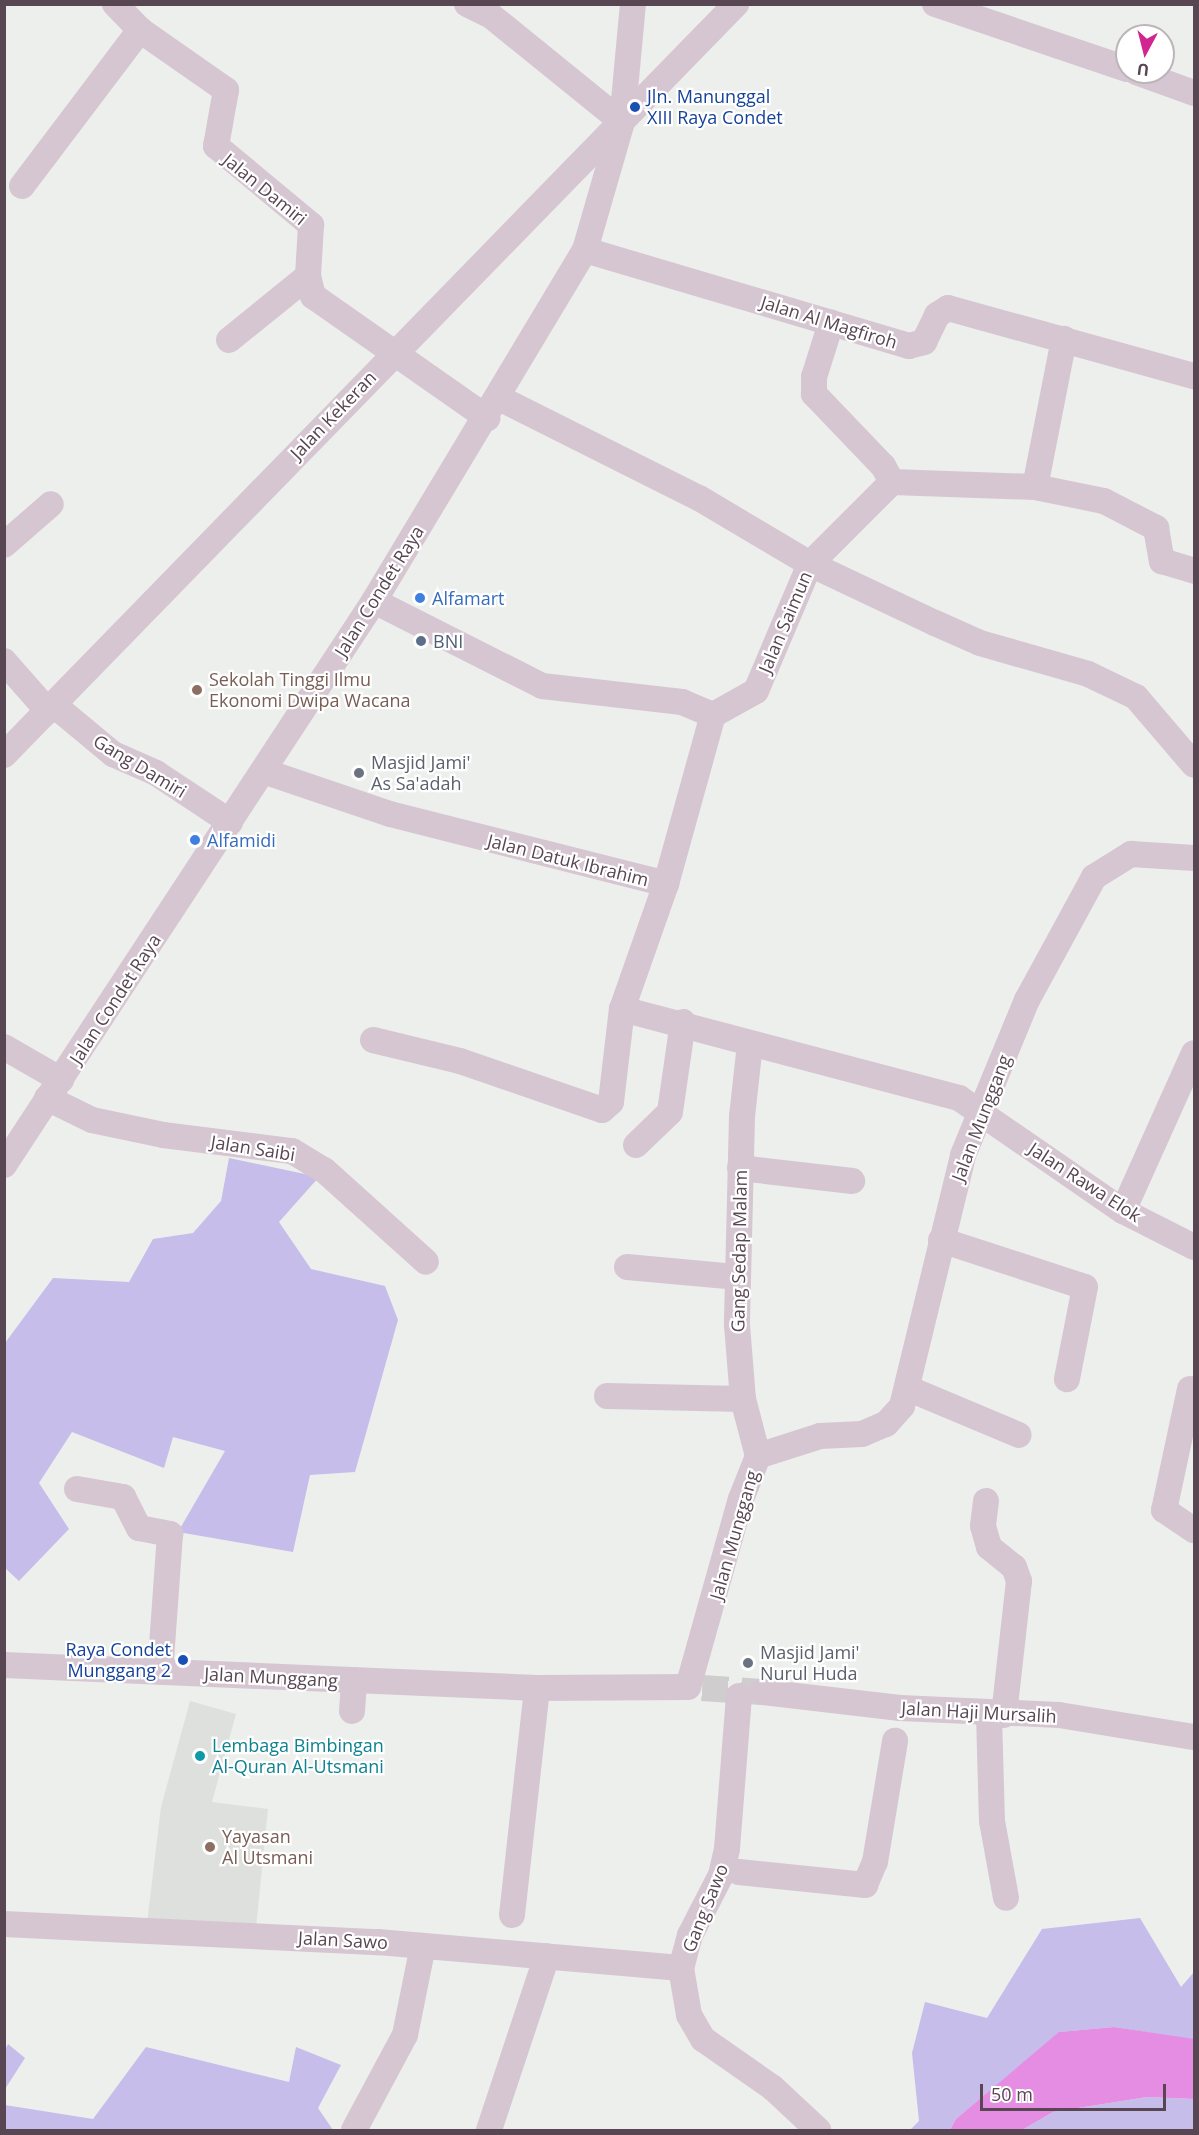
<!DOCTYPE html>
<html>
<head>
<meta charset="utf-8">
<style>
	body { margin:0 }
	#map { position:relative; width:1199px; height:2135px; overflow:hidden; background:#edefec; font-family:"Open Sans",sans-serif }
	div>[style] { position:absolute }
	.education>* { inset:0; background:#dee0dd }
	.green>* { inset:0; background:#c6bdeb }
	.water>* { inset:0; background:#e58ce3 }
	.minor-tunnel>* { height:26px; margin-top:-13px; transform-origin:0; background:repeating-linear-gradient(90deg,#cfcdcd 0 26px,transparent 0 39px) }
	.minor>* { height:26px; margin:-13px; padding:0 13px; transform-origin:13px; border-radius:13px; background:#d6c6d2 }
	.dots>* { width:16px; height:16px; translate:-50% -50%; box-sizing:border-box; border:3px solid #fff; border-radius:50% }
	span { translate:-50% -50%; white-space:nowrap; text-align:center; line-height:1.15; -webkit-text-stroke:4.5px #fff; paint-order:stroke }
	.transit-label { font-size:18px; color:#164399 }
	.left { translate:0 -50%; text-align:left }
	.right { translate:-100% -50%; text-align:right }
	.street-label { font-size:18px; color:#584653 }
	.shop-label { font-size:18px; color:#366cbe }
	.service-label { font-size:18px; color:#4e5e75 }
	.education-label { font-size:18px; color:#785e54 }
	.worship-label { font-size:18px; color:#5b616d }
	.culture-label { font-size:18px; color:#0d838f }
	.frame { position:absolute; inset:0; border:6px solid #584653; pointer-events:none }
	.north { position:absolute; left:1115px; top:24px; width:60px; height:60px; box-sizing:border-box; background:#fff; border:2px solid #bcb5ba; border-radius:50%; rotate:187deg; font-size:16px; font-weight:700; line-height:24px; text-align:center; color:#584653 }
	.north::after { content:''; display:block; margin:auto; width:21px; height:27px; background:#d12590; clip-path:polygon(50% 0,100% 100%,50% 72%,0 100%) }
	.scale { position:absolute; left:980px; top:2084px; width:186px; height:27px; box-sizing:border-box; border:3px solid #584653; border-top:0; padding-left:8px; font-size:18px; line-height:21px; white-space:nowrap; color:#584653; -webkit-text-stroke:4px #fff; paint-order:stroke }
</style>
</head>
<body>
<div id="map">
	<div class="education">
		<i style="clip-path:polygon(190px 1701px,236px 1714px,212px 1802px,268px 1809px,256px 1928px,147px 1923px,161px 1807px)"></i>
	</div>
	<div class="green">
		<i style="clip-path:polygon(229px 1158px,319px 1177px,279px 1222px,311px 1269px,385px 1286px,398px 1320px,355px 1472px,310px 1475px,293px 1552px,178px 1532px,225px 1451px,173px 1437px,164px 1468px,72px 1432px,39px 1483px,69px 1529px,19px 1581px,5px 1568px,5px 1343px,53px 1278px,129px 1282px,153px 1239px,193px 1233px,221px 1201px)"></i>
		<i style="clip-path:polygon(1140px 1918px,1181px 1987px,1194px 1972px,1194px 2040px,1114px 2027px,1060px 2032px,956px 2119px,950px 2130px,910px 2130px,919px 2121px,912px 2053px,925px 2002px,987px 2018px,1042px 1929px)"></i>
		<i style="clip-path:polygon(8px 2044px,25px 2058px,5px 2089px,5px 2050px)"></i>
		<i style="clip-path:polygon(146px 2047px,289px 2082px,296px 2047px,341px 2065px,318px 2108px,333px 2130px,5px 2130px,5px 2105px,93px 2119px)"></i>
		<i style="clip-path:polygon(1147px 2097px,1194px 2099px,1194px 2130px,1022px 2130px,1053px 2112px)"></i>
	</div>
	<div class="water">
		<i style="clip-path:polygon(1114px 2027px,1194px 2039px,1194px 2099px,1147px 2097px,1053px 2112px,1022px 2130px,950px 2130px,956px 2119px,1059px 2032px)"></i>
	</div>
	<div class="minor-tunnel">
		<i style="left:702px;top:1688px;width:60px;rotate:3.8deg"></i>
	</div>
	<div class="minor">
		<i style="left:115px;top:4px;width:36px;rotate:46deg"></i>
		<i style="left:140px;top:30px;width:105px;rotate:34.9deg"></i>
		<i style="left:226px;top:90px;width:57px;rotate:100.1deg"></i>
		<i style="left:216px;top:146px;width:124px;rotate:39.7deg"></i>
		<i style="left:311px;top:225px;width:51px;rotate:93.4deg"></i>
		<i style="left:308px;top:276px;width:21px;rotate:76deg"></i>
		<i style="left:313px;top:296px;width:213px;rotate:35deg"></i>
		<i style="left:467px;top:4px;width:25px;rotate:26deg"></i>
		<i style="left:490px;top:15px;width:170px;rotate:39deg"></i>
		<i style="left:935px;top:4px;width:203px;rotate:18.7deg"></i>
		<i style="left:1136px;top:72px;width:62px;rotate:19.9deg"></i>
		<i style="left:22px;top:186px;width:196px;rotate:-52.9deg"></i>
		<i style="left:585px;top:250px;width:338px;rotate:16.5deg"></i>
		<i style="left:909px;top:346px;width:16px;rotate:-15deg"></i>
		<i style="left:924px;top:342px;width:30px;rotate:-64deg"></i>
		<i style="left:937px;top:315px;width:13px;rotate:-32deg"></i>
		<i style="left:948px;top:308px;width:255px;rotate:15.5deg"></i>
		<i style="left:229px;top:340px;width:102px;rotate:-39deg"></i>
		<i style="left:499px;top:398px;width:224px;rotate:26.6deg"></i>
		<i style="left:699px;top:498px;width:129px;rotate:30.7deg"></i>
		<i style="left:810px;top:564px;width:138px;rotate:25.3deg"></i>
		<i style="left:935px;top:623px;width:49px;rotate:24deg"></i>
		<i style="left:980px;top:643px;width:112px;rotate:16deg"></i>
		<i style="left:1088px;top:674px;width:53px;rotate:25.6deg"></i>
		<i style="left:1136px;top:697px;width:89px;rotate:49.5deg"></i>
		<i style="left:892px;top:482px;width:143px;rotate:2deg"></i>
		<i style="left:1035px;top:487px;width:70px;rotate:11.5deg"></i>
		<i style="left:1104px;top:501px;width:59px;rotate:27.4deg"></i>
		<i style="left:1156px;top:528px;width:34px;rotate:80deg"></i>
		<i style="left:1162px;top:561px;width:34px;rotate:17deg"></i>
		<i style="left:1035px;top:487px;width:151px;rotate:-78.9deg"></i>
		<i style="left:4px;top:545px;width:62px;rotate:-41.1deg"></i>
		<i style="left:374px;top:601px;width:188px;rotate:26.8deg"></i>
		<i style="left:542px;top:686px;width:141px;rotate:6.5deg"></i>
		<i style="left:682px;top:702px;width:34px;rotate:23deg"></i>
		<i style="left:4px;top:661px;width:67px;rotate:48.7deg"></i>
		<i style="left:54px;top:705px;width:77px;rotate:39.7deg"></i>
		<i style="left:113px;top:754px;width:47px;rotate:23.8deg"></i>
		<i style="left:156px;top:773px;width:89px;rotate:33.5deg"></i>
		<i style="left:4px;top:755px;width:1049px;rotate:-45.73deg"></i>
		<i style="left:263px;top:771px;width:134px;rotate:18.7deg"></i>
		<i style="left:390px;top:814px;width:285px;rotate:14.2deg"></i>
		<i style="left:666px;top:884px;width:133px;rotate:109.4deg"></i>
		<i style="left:622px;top:1009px;width:349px;rotate:14.8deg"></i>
		<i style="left:959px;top:1098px;width:199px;rotate:34.6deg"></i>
		<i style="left:1123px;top:1211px;width:80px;rotate:26.9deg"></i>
		<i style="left:666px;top:884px;width:175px;rotate:-74.5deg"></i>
		<i style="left:713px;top:715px;width:49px;rotate:-29.2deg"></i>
		<i style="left:756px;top:691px;width:138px;rotate:-67deg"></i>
		<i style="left:810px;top:564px;width:116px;rotate:-45deg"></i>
		<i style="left:892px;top:482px;width:18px;rotate:-119deg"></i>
		<i style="left:883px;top:466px;width:100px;rotate:-133.8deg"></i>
		<i style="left:814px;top:394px;width:17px;rotate:-90deg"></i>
		<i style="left:814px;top:377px;width:57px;rotate:-72.5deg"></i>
		<i style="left:373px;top:1040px;width:89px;rotate:13.6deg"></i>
		<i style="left:460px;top:1061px;width:150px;rotate:19deg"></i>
		<i style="left:602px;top:1110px;width:12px;rotate:-42deg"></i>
		<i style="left:611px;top:1102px;width:94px;rotate:-83.3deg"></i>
		<i style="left:750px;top:1044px;width:72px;rotate:96.3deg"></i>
		<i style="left:742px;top:1116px;width:209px;rotate:91.4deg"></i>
		<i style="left:737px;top:1325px;width:74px;rotate:85.4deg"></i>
		<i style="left:743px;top:1399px;width:59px;rotate:75.3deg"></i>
		<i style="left:4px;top:1047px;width:66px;rotate:30.1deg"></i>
		<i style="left:47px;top:1098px;width:50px;rotate:26.1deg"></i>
		<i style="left:92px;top:1120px;width:73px;rotate:11.9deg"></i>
		<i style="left:163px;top:1135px;width:130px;rotate:7.1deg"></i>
		<i style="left:292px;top:1151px;width:37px;rotate:31deg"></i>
		<i style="left:324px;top:1170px;width:137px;rotate:42deg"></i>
		<i style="left:636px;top:1145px;width:47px;rotate:-44.1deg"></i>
		<i style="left:670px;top:1112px;width:91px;rotate:-81.8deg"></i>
		<i style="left:4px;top:1165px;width:675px;rotate:-56.73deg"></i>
		<i style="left:374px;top:601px;width:410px;rotate:-59deg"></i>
		<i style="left:585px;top:250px;width:133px;rotate:-73.9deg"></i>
		<i style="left:622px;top:122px;width:119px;rotate:-84.7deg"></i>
		<i style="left:740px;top:1168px;width:113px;rotate:6.6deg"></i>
		<i style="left:1123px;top:1211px;width:173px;rotate:-65.8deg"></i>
		<i style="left:941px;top:1240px;width:151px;rotate:18.1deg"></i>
		<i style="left:1085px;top:1287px;width:94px;rotate:101.1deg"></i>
		<i style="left:627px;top:1267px;width:109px;rotate:5.2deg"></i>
		<i style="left:907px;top:1388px;width:121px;rotate:22.8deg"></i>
		<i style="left:1190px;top:1389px;width:124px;rotate:102.1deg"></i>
		<i style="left:1164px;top:1510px;width:36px;rotate:34deg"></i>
		<i style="left:607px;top:1396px;width:136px;rotate:1.3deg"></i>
		<i style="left:77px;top:1489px;width:47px;rotate:9.9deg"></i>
		<i style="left:123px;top:1497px;width:35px;rotate:63deg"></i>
		<i style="left:139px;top:1528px;width:32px;rotate:11deg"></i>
		<i style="left:170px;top:1534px;width:138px;rotate:94.1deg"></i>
		<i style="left:986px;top:1501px;width:25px;rotate:97deg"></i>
		<i style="left:983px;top:1526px;width:22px;rotate:74deg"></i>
		<i style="left:989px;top:1547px;width:32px;rotate:39deg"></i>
		<i style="left:1014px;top:1567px;width:15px;rotate:70deg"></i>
		<i style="left:1019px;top:1581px;width:135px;rotate:96.4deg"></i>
		<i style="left:4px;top:1665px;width:533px;rotate:2.47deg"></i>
		<i style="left:537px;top:1688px;width:151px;rotate:-0.4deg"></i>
		<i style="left:688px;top:1687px;width:195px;rotate:-74.3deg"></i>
		<i style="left:741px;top:1499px;width:46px;rotate:-68.4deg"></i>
		<i style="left:758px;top:1456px;width:65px;rotate:-17.9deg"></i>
		<i style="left:820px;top:1436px;width:42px;rotate:-2.7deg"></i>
		<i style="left:862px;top:1434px;width:26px;rotate:-23deg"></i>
		<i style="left:886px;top:1424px;width:24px;rotate:-48deg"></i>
		<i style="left:902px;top:1406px;width:258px;rotate:-76.3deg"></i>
		<i style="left:963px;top:1155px;width:168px;rotate:-67.6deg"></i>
		<i style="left:1027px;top:1000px;width:140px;rotate:-61.4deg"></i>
		<i style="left:1094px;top:877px;width:44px;rotate:-31.9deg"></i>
		<i style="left:1131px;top:854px;width:63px;rotate:3.6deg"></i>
		<i style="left:762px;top:1692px;width:139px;rotate:6.6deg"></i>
		<i style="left:900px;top:1708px;width:159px;rotate:2.5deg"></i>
		<i style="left:1059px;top:1715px;width:137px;rotate:9.3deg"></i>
		<i style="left:739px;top:1696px;width:153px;rotate:94.5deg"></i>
		<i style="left:727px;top:1849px;width:27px;rotate:103deg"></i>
		<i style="left:721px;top:1875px;width:68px;rotate:117.3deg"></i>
		<i style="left:690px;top:1935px;width:34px;rotate:105deg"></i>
		<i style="left:681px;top:1968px;width:48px;rotate:80.3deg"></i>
		<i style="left:689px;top:2015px;width:28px;rotate:60deg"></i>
		<i style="left:703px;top:2039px;width:85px;rotate:35deg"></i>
		<i style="left:773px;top:2088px;width:62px;rotate:43deg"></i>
		<i style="left:352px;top:1711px;width:31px;rotate:-86deg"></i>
		<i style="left:989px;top:1715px;width:106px;rotate:88.4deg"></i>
		<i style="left:992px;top:1821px;width:78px;rotate:79.7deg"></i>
		<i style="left:739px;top:1872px;width:127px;rotate:5.9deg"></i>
		<i style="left:865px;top:1885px;width:25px;rotate:-67deg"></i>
		<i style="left:875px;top:1862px;width:123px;rotate:-80.6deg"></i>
		<i style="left:512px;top:1915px;width:228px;rotate:-83.7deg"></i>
		<i style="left:4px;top:1924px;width:374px;rotate:2.8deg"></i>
		<i style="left:378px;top:1942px;width:304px;rotate:4.9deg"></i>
		<i style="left:354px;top:2130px;width:108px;rotate:-61.8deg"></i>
		<i style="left:405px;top:2035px;width:91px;rotate:-78.6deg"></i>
		<i style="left:489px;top:2130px;width:183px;rotate:-71.6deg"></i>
	</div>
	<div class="dots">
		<i style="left:635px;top:107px;background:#1a4fb4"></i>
		<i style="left:420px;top:598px;background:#3f7fe0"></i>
		<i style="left:421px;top:641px;background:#5c6f8a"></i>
		<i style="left:197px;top:690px;background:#8d6e63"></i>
		<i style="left:359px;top:773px;background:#6b7280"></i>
		<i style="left:195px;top:840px;background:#3f7fe0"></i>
		<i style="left:183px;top:1660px;background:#1a4fb4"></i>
		<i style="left:748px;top:1663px;background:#6b7280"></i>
		<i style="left:200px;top:1756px;background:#0f9aa8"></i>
		<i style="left:210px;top:1847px;background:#8d6e63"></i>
	</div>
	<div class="transit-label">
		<span class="left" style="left:647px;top:107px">Jln. Manunggal<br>XIII Raya Condet</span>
		<span class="right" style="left:171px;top:1660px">Raya Condet<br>Munggang 2</span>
	</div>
	<div class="street-label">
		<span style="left:265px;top:189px;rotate:39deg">Jalan Damiri</span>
		<span style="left:829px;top:322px;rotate:17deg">Jalan Al Magfiroh</span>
		<span style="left:333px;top:415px;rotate:-46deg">Jalan Kekeran</span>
		<span style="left:379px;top:591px;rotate:-58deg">Jalan Condet Raya</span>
		<span style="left:785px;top:622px;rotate:-67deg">Jalan Saimun</span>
		<span style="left:140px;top:766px;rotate:31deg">Gang Damiri</span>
		<span style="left:568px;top:860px;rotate:14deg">Jalan Datuk Ibrahim</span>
		<span style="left:115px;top:999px;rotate:-57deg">Jalan Condet Raya</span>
		<span style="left:981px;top:1118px;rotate:-69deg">Jalan Munggang</span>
		<span style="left:253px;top:1148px;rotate:9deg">Jalan Saibi</span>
		<span style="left:1085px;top:1182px;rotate:33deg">Jalan Rawa Elok</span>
		<span style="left:739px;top:1251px;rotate:-89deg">Gang Sedap Malam</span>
		<span style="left:734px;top:1535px;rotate:-74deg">Jalan Munggang</span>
		<span style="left:271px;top:1677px;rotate:3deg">Jalan Munggang</span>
		<span style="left:979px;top:1712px;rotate:3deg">Jalan Haji Mursalih</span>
		<span style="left:705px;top:1908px;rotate:-68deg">Gang Sawo</span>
		<span style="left:343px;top:1940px;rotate:3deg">Jalan Sawo</span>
	</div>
	<div class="shop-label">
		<span class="left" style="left:432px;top:598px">Alfamart</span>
		<span class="left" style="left:207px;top:840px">Alfamidi</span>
	</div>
	<div class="service-label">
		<span class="left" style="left:433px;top:641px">BNI</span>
	</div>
	<div class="education-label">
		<span class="left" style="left:209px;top:690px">Sekolah Tinggi Ilmu<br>Ekonomi Dwipa Wacana</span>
		<span class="left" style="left:222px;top:1847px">Yayasan<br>Al Utsmani</span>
	</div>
	<div class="worship-label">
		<span class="left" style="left:371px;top:773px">Masjid Jami'<br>As Sa'adah</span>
		<span class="left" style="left:760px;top:1663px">Masjid Jami'<br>Nurul Huda</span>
	</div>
	<div class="culture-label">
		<span class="left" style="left:212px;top:1756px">Lembaga Bimbingan<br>Al-Quran Al-Utsmani</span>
	</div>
	<div class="frame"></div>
	<div class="north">U</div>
	<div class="scale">50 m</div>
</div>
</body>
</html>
